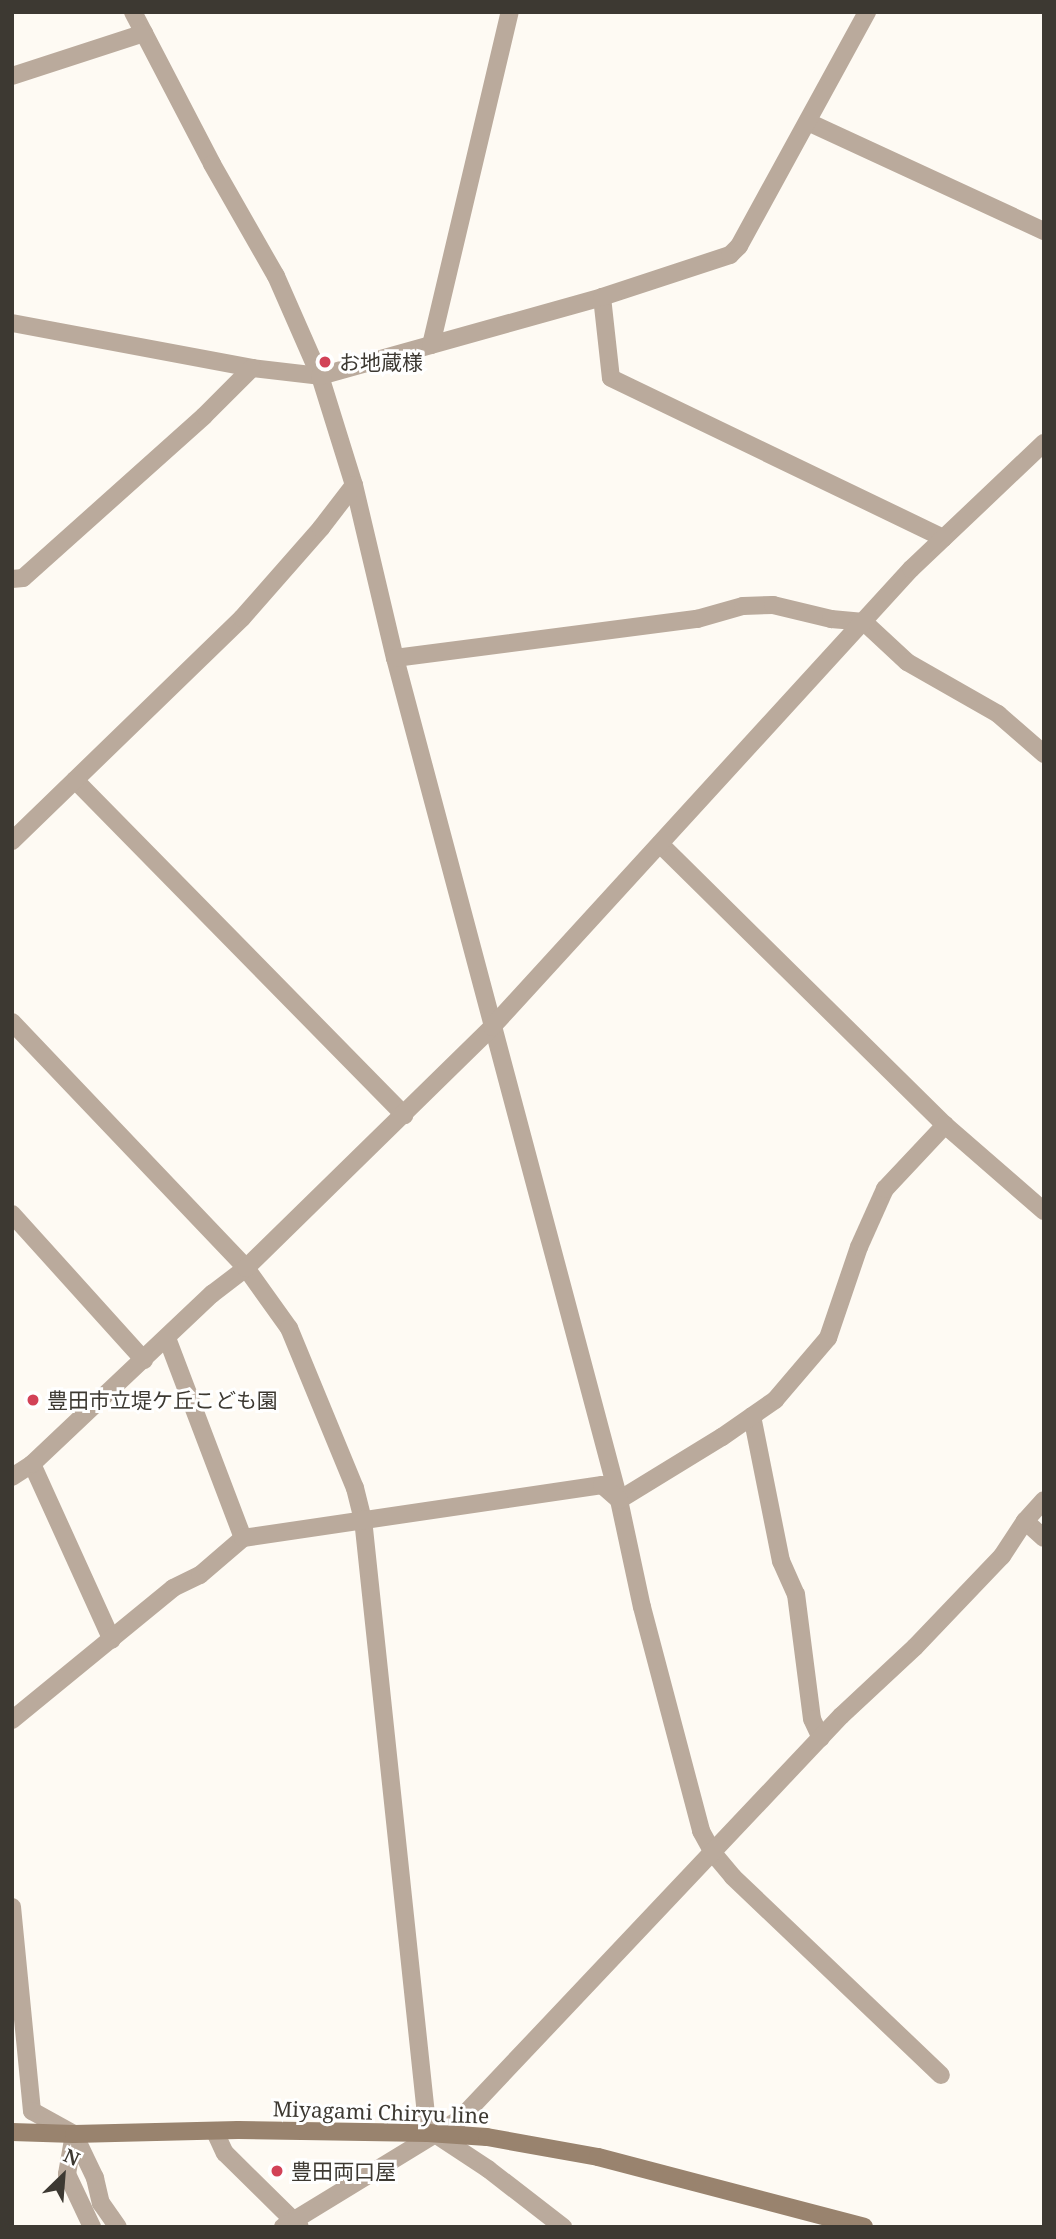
<!DOCTYPE html>
<html>
<head>
<meta charset="utf-8">
<style>
	body { margin:0 }
	#map { position:relative; width:1056px; height:2239px; overflow:hidden; background:#fefaf3; font-family:"Noto Serif","Noto Sans JP",serif }
	div>[style] { position:absolute }
	.minor>* { height:18px; margin:-9px; padding:0 9px; transform-origin:9px; border-radius:9px; background:#baaa9c }
	.tertiary>* { height:18px; margin:-9px; padding:0 9px; transform-origin:9px; border-radius:9px; background:#baaa9c }
	.secondary>* { height:18px; margin:-9px; padding:0 9px; transform-origin:9px; border-radius:9px; background:#99836e }
	.dots>* { width:19px; height:19px; translate:-50% -50%; box-sizing:border-box; border:4px solid #fff; border-radius:50% }
	span { translate:-50% -50%; white-space:nowrap; text-align:center; line-height:1.15; -webkit-text-stroke:6px #fff; paint-order:stroke }
	.poi-label { font-size:21px; color:#3d3932 }
	.left { translate:0 -50%; text-align:left }
	.street-label { font-size:21px; color:#3d3932 }
	.frame { position:absolute; inset:0; border:14px solid #3d3932; pointer-events:none }
	.north { position:absolute; left:28px; top:2141px; width:70px; height:70px; -webkit-text-stroke:5px #fff; paint-order:stroke; rotate:25deg; font-size:19px; font-weight:700; line-height:28px; text-align:center; color:#3d3932 }
	.north::after { content:''; display:block; margin:auto; width:24px; height:32px; background:#3d3932; clip-path:polygon(50% 0,100% 100%,50% 72%,0 100%) }
</style>
</head>
<body>
<div id="map">
	<div class="minor">
		<i style="left:133px;top:12px;width:171px;rotate:62.5deg"></i>
		<i style="left:212px;top:164px;width:129px;rotate:60.3deg"></i>
		<i style="left:276px;top:276px;width:109px;rotate:66.3deg"></i>
		<i style="left:320px;top:376px;width:114px;rotate:72.7deg"></i>
		<i style="left:354px;top:485px;width:178px;rotate:76.7deg"></i>
		<i style="left:395px;top:658px;width:871px;rotate:75.1deg"></i>
		<i style="left:619px;top:1500px;width:109px;rotate:77.9deg"></i>
		<i style="left:642px;top:1607px;width:232px;rotate:75.2deg"></i>
		<i style="left:701px;top:1831px;width:25px;rotate:61deg"></i>
		<i style="left:713px;top:1853px;width:31px;rotate:50deg"></i>
		<i style="left:733px;top:1877px;width:287px;rotate:43.6deg"></i>
		<i style="left:12px;top:76px;width:139px;rotate:-18deg"></i>
		<i style="left:808px;top:122px;width:260px;rotate:24.8deg"></i>
		<i style="left:602px;top:297px;width:81px;rotate:83.7deg"></i>
		<i style="left:611px;top:378px;width:369px;rotate:25.7deg"></i>
		<i style="left:12px;top:323px;width:244px;rotate:10.6deg"></i>
		<i style="left:252px;top:368px;width:68px;rotate:6.7deg"></i>
		<i style="left:320px;top:376px;width:293px;rotate:-15.6deg"></i>
		<i style="left:602px;top:297px;width:135px;rotate:-18.2deg"></i>
		<i style="left:730px;top:255px;width:13px;rotate:-45deg"></i>
		<i style="left:739px;top:246px;width:267px;rotate:-61.3deg"></i>
		<i style="left:431px;top:345px;width:342px;rotate:-76.7deg"></i>
		<i style="left:12px;top:579px;width:11px;rotate:-5deg"></i>
		<i style="left:23px;top:578px;width:243px;rotate:-41.8deg"></i>
		<i style="left:204px;top:416px;width:68px;rotate:-45deg"></i>
		<i style="left:395px;top:658px;width:305px;rotate:-7.4deg"></i>
		<i style="left:697px;top:619px;width:48px;rotate:-15.8deg"></i>
		<i style="left:743px;top:606px;width:30px;rotate:-2deg"></i>
		<i style="left:773px;top:605px;width:60px;rotate:13.6deg"></i>
		<i style="left:831px;top:619px;width:33px;rotate:5deg"></i>
		<i style="left:864px;top:622px;width:59px;rotate:42.9deg"></i>
		<i style="left:907px;top:662px;width:105px;rotate:29.7deg"></i>
		<i style="left:998px;top:714px;width:61px;rotate:41deg"></i>
		<i style="left:75px;top:780px;width:470px;rotate:45.5deg"></i>
		<i style="left:12px;top:841px;width:320px;rotate:-44.1deg"></i>
		<i style="left:242px;top:618px;width:120px;rotate:-48.7deg"></i>
		<i style="left:321px;top:528px;width:54px;rotate:-52.5deg"></i>
		<i style="left:660px;top:844px;width:400px;rotate:44.6deg"></i>
		<i style="left:945px;top:1125px;width:131px;rotate:41deg"></i>
		<i style="left:12px;top:1022px;width:340px;rotate:46.4deg"></i>
		<i style="left:246px;top:1268px;width:74px;rotate:54.4deg"></i>
		<i style="left:289px;top:1328px;width:173px;rotate:67.6deg"></i>
		<i style="left:355px;top:1488px;width:32px;rotate:76deg"></i>
		<i style="left:363px;top:1519px;width:617px;rotate:83.96deg"></i>
		<i style="left:12px;top:1214px;width:197px;rotate:47.9deg"></i>
		<i style="left:167px;top:1338px;width:214px;rotate:69.2deg"></i>
		<i style="left:752px;top:1416px;width:148px;rotate:78.7deg"></i>
		<i style="left:781px;top:1561px;width:36px;rotate:66deg"></i>
		<i style="left:796px;top:1594px;width:126px;rotate:82.7deg"></i>
		<i style="left:812px;top:1719px;width:21px;rotate:65deg"></i>
		<i style="left:32px;top:1464px;width:193px;rotate:65.6deg"></i>
		<i style="left:12px;top:1477px;width:24px;rotate:-33deg"></i>
		<i style="left:32px;top:1464px;width:248px;rotate:-43.4deg"></i>
		<i style="left:212px;top:1294px;width:43px;rotate:-37.4deg"></i>
		<i style="left:246px;top:1268px;width:344px;rotate:-44.4deg"></i>
		<i style="left:492px;top:1027px;width:621px;rotate:-47.55deg"></i>
		<i style="left:911px;top:569px;width:183px;rotate:-43.5deg"></i>
		<i style="left:619px;top:1500px;width:121px;rotate:-31.5deg"></i>
		<i style="left:722px;top:1437px;width:65px;rotate:-34.9deg"></i>
		<i style="left:775px;top:1400px;width:82px;rotate:-49.5deg"></i>
		<i style="left:828px;top:1338px;width:96px;rotate:-71.2deg"></i>
		<i style="left:859px;top:1247px;width:64px;rotate:-65.9deg"></i>
		<i style="left:885px;top:1189px;width:88px;rotate:-46.8deg"></i>
		<i style="left:1025px;top:1521px;width:25px;rotate:42deg"></i>
		<i style="left:12px;top:1720px;width:208px;rotate:-39.3deg"></i>
		<i style="left:173px;top:1588px;width:30px;rotate:-26deg"></i>
		<i style="left:200px;top:1575px;width:57px;rotate:-40.7deg"></i>
		<i style="left:243px;top:1538px;width:363px;rotate:-8.4deg"></i>
		<i style="left:602px;top:1485px;width:23px;rotate:41deg"></i>
		<i style="left:12px;top:1907px;width:205px;rotate:84.4deg"></i>
		<i style="left:32px;top:2111px;width:48px;rotate:28.7deg"></i>
		<i style="left:215px;top:2132px;width:23px;rotate:65deg"></i>
		<i style="left:225px;top:2153px;width:105px;rotate:44.6deg"></i>
		<i style="left:435px;top:2134px;width:64px;rotate:33.4deg"></i>
		<i style="left:488px;top:2169px;width:95px;rotate:37.7deg"></i>
		<i style="left:283px;top:2227px;width:207px;rotate:-31.4deg"></i>
		<i style="left:460px;top:2119px;width:555px;rotate:-46.61deg"></i>
		<i style="left:841px;top:1716px;width:101px;rotate:-43deg"></i>
		<i style="left:915px;top:1647px;width:126px;rotate:-46.3deg"></i>
		<i style="left:1002px;top:1556px;width:42px;rotate:-56.7deg"></i>
		<i style="left:1025px;top:1521px;width:28px;rotate:-48deg"></i>
	</div>
	<div class="tertiary">
		<i style="left:74px;top:2134px;width:49px;rotate:64.5deg"></i>
		<i style="left:95px;top:2178px;width:26px;rotate:77deg"></i>
		<i style="left:101px;top:2203px;width:29px;rotate:55deg"></i>
		<i style="left:74px;top:2134px;width:41px;rotate:99.9deg"></i>
		<i style="left:67px;top:2174px;width:59px;rotate:64.7deg"></i>
	</div>
	<div class="secondary">
		<i style="left:12px;top:2132px;width:62px;rotate:1.8deg"></i>
		<i style="left:74px;top:2134px;width:164px;rotate:-1.4deg"></i>
		<i style="left:238px;top:2130px;width:190px;rotate:0.9deg"></i>
		<i style="left:428px;top:2133px;width:59px;rotate:3.9deg"></i>
		<i style="left:487px;top:2137px;width:113px;rotate:10.2deg"></i>
		<i style="left:598px;top:2157px;width:275px;rotate:14.7deg"></i>
	</div>
	<div class="dots">
		<i style="left:325px;top:362px;background:#d24257"></i>
		<i style="left:33px;top:1400px;background:#d24257"></i>
		<i style="left:277px;top:2171px;background:#d24257"></i>
	</div>
	<div class="poi-label">
		<span class="left" style="left:339px;top:362px">お地蔵様</span>
		<span class="left" style="left:47px;top:1400px">豊田市立堤ケ丘こども園</span>
		<span class="left" style="left:291px;top:2171px">豊田両口屋</span>
	</div>
	<div class="street-label">
		<span style="left:381px;top:2112px;rotate:2deg">Miyagami Chiryu line</span>
	</div>
	<div class="frame"></div>
	<div class="north">N</div>
</div>
</body>
</html>
